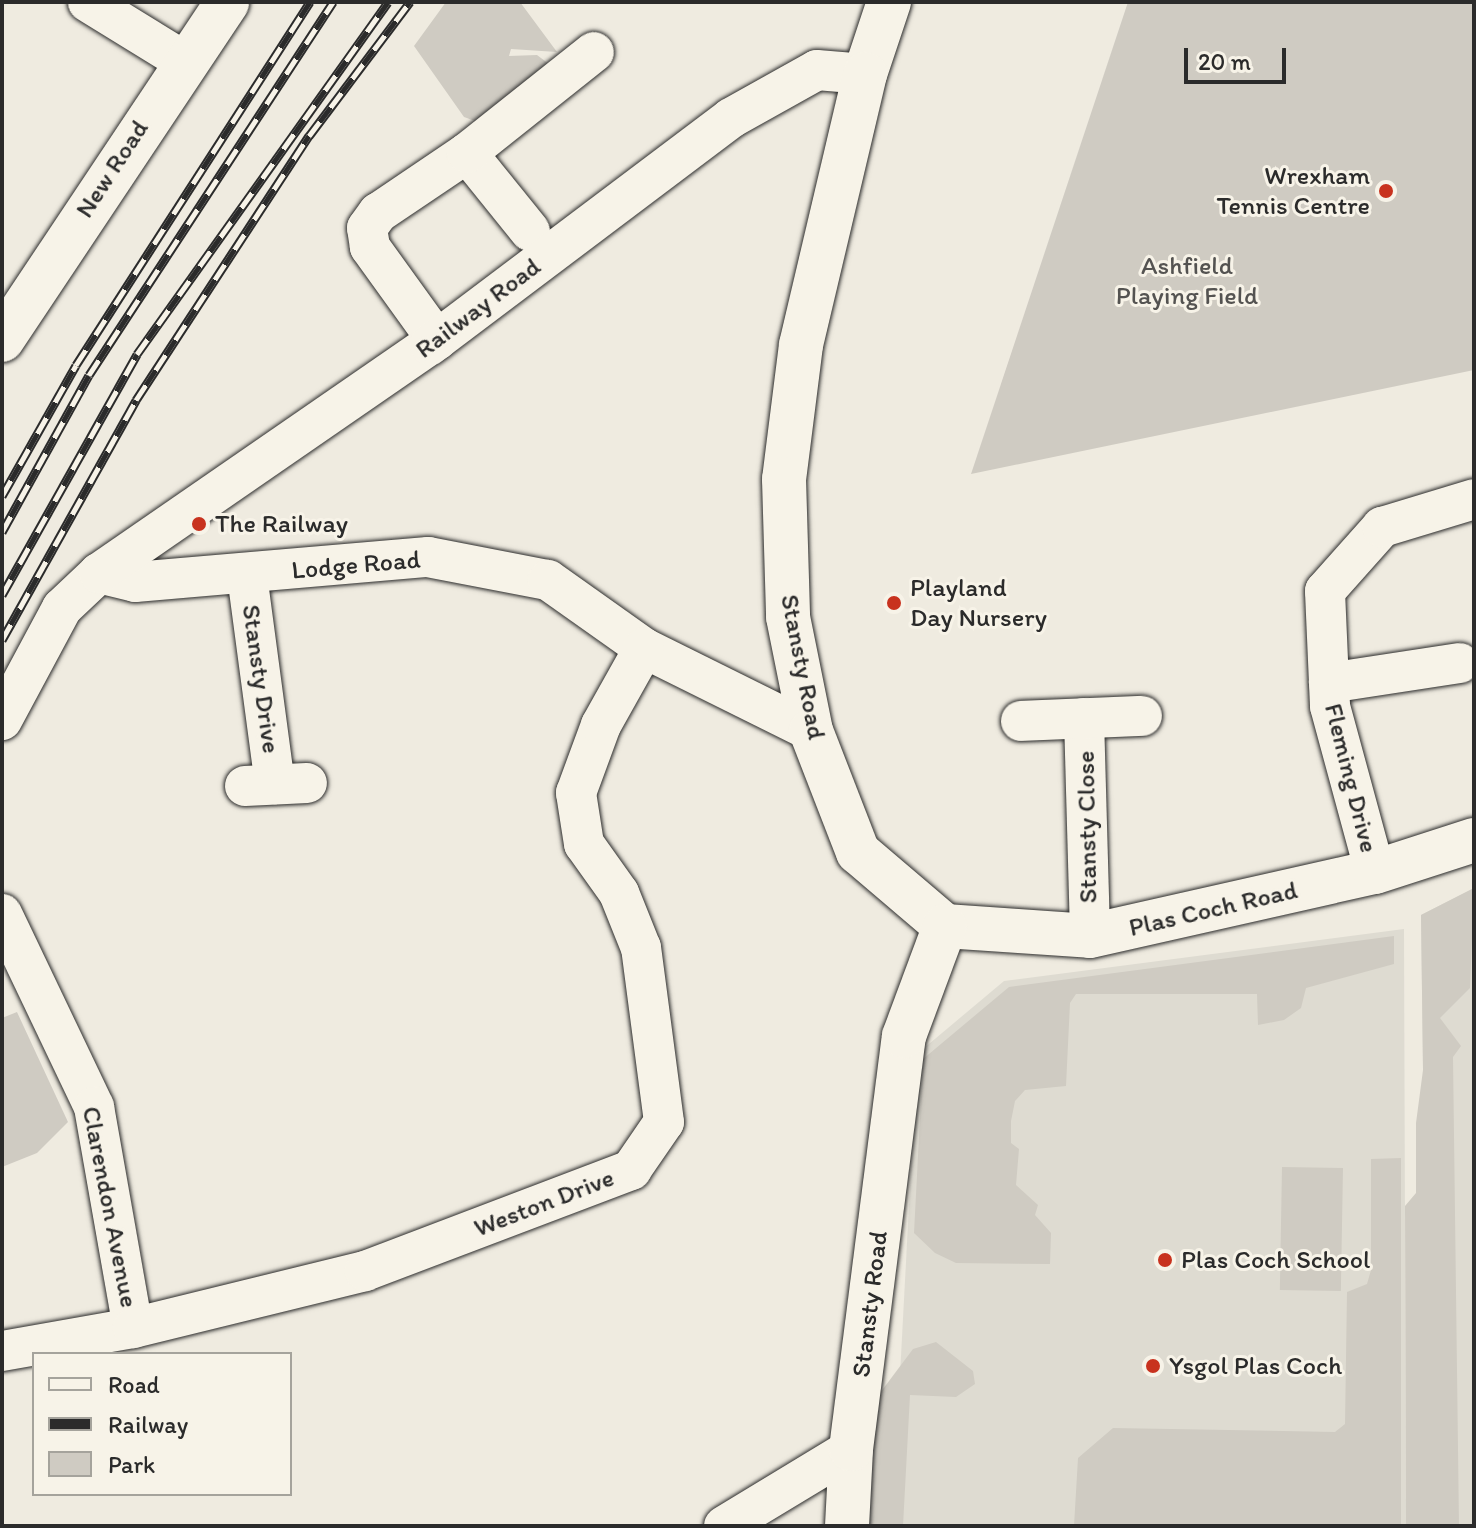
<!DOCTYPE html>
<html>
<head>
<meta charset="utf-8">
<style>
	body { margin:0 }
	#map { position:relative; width:1476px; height:1528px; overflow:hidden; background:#efebe0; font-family:Itim,sans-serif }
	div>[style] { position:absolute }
	.built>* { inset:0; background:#dedbd1 }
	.green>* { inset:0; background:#cfcbc2; transform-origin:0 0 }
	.roads { filter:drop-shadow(0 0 2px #2b2b2b) drop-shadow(0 0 2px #2b2b2b) }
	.street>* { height:40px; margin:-20px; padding:0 20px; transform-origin:20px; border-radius:20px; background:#f7f3e8 }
	.secondary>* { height:44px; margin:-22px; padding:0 22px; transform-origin:22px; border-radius:22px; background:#f7f3e8 }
	.rail>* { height:9px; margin-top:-4.5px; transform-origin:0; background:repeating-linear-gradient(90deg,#f7f3e8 0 18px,#2b2b2b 0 36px); box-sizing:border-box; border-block:2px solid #2b2b2b }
	.dots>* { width:22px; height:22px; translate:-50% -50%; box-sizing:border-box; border:4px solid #f7f3e8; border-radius:50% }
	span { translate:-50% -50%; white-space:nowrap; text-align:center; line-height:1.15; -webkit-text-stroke:6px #f7f3e8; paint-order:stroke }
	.street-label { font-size:26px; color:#2b2b2b }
	.poi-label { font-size:26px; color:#2b2b2b }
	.right { translate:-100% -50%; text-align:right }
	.left { translate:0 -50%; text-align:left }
	.park-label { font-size:26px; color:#545351 }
	.frame { position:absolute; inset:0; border:4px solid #2b2b2b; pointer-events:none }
	.legend { position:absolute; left:32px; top:1352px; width:260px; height:144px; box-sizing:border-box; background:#f7f3e8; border:2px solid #a5a39c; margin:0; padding:10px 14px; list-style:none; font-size:24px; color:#2b2b2b }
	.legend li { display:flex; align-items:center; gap:16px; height:40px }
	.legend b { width:40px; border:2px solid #a5a39c }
	.scale { position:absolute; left:1184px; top:48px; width:102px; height:36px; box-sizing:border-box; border:4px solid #2b2b2b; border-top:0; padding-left:10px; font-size:24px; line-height:28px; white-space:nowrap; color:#2b2b2b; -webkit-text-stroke:6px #f7f3e8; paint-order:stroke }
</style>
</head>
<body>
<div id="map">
	<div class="built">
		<i style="clip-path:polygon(1474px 888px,1474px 1526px,1429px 1526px,1421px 915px)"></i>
		<i style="clip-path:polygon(1404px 929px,1406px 1526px,892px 1526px,917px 1054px,1004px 981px)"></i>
	</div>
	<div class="green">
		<i style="clip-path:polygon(446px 2px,520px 2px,557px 52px,511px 49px,509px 56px,537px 55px,553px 67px,478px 122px,464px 117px,414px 46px)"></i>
		<i style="clip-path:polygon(1128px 2px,1474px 2px,1474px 370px,971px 474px)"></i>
		<i style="clip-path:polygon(1474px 888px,1470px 988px,1440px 1018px,1461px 1046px,1453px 1057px,1459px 1526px,1406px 1526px,1405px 1206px,1416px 1193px,1416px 1123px,1423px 1070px,1421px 915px)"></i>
		<i style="clip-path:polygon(1394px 936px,1394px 964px,1306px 988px,1301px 1008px,1284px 1020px,1258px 1025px,1257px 994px,1076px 994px,1070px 1003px,1066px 1086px,1025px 1090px,1015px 1101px,1011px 1121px,1011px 1143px,1019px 1149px,1016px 1185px,1038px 1205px,1035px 1215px,1051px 1233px,1050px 1264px,956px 1263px,935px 1253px,914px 1233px,923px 1059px,1009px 987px)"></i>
		<i style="clip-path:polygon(17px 1012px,68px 1122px,37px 1153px,2px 1167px,2px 1018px)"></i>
		<i style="clip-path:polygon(1401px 1158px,1401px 1526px,1074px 1526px,1078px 1458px,1113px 1428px,1335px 1432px,1345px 1424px,1347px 1292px,1367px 1284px,1371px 1270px,1371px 1159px)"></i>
		<i style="left:1282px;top:1167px;width:61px;height:123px;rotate:1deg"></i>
		<i style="clip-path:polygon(936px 1342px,973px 1371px,975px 1384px,956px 1397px,910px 1395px,903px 1526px,869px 1526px,874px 1401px,913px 1349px)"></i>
	</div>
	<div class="roads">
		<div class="street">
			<i style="left:88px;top:2px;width:113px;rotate:31.6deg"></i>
			<i style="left:467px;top:153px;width:100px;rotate:51.1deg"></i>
			<i style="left:437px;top:340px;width:115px;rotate:-125.8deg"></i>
			<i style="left:370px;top:247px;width:19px;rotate:-99deg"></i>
			<i style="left:367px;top:228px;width:19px;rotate:-54deg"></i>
			<i style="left:378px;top:213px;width:107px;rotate:-34deg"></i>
			<i style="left:467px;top:153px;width:162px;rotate:-38.5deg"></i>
			<i style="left:99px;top:573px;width:37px;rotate:14deg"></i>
			<i style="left:135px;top:582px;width:294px;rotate:-4.9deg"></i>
			<i style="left:428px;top:557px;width:122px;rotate:10.9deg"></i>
			<i style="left:548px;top:580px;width:118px;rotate:35.3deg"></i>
			<i style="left:644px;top:648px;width:186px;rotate:26.4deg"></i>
			<i style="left:247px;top:575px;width:211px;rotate:82.4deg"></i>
			<i style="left:1329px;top:683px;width:132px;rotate:-8.7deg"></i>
			<i style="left:1084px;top:718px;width:218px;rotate:88.4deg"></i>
			<i style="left:2px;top:720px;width:127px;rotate:-61.8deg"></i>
			<i style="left:62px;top:608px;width:51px;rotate:-43.4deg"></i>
			<i style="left:99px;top:573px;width:402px;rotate:-34.6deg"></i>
			<i style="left:430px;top:345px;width:377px;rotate:-37deg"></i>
			<i style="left:731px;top:118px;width:98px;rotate:-29.2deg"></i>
			<i style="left:817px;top:70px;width:48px;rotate:4.8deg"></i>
			<i style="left:1021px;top:721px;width:121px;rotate:-2.4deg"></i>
			<i style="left:245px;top:786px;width:62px;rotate:-2.8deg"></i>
			<i style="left:1375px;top:872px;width:172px;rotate:-105.2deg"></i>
			<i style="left:1330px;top:706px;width:115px;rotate:-92.5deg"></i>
			<i style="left:1325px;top:591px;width:86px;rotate:-48.3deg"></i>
			<i style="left:1382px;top:527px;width:96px;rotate:-16.9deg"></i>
			<i style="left:2px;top:914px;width:214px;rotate:64.5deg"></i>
			<i style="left:94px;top:1107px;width:224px;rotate:80deg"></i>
			<i style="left:2px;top:1351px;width:133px;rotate:-10deg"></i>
			<i style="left:133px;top:1328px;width:239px;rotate:-13.8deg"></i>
			<i style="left:365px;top:1271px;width:285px;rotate:-20.8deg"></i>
			<i style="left:631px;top:1170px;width:58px;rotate:-55.5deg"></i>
			<i style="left:664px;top:1122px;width:176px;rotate:-97.5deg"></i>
			<i style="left:641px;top:948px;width:59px;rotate:-111.8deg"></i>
			<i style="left:619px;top:893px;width:60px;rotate:-125.5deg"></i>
			<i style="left:584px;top:844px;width:52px;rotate:-98.9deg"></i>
			<i style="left:576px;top:793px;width:72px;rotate:-69.8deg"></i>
			<i style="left:601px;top:725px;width:88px;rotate:-60.8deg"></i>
			<i style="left:724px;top:1526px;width:149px;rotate:-31.2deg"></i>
		</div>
		<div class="secondary">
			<i style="left:889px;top:2px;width:76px;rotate:108.4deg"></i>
			<i style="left:865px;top:74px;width:278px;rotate:103.3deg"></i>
			<i style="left:801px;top:345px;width:135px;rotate:97.2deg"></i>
			<i style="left:784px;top:479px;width:138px;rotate:88.3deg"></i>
			<i style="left:788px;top:617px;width:116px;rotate:78.6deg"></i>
			<i style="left:811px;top:731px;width:130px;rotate:68.8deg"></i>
			<i style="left:858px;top:852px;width:114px;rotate:40.4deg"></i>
			<i style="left:2px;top:340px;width:406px;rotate:-56.3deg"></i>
			<i style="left:945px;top:926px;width:145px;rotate:3.9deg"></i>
			<i style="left:1090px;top:936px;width:292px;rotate:-12.7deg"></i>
			<i style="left:1375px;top:872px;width:104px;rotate:-17.9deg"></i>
			<i style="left:847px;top:1526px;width:77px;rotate:-87deg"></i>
			<i style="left:851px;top:1449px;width:416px;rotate:-82.7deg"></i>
			<i style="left:904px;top:1036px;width:117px;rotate:-69.6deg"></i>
		</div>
	</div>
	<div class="rail">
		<i style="left:2px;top:496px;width:150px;rotate:-60.5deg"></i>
		<i style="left:76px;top:365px;width:432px;rotate:-57.2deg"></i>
		<i style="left:2px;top:532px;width:179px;rotate:-61deg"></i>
		<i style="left:89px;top:375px;width:446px;rotate:-56.8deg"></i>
		<i style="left:2px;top:595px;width:276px;rotate:-60.7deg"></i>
		<i style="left:137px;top:354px;width:432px;rotate:-54.5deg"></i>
		<i style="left:2px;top:640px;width:275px;rotate:-60.8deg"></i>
		<i style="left:136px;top:400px;width:316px;rotate:-56.8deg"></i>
		<i style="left:309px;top:136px;width:168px;rotate:-53deg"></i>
	</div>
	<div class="dots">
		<i style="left:1386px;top:191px;background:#c8321e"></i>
		<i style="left:199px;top:524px;background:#c8321e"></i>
		<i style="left:894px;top:603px;background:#c8321e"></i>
		<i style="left:1165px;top:1260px;background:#c8321e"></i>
		<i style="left:1153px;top:1366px;background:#c8321e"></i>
	</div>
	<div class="street-label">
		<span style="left:112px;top:169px;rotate:-57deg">New Road</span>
		<span style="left:478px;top:308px;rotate:-37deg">Railway Road</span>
		<span style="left:356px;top:565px;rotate:-5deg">Lodge Road</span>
		<span style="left:803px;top:667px;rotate:79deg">Stansty Road</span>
		<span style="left:261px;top:679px;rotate:82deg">Stansty Drive</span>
		<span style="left:1351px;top:778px;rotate:76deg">Fleming Drive</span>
		<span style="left:1087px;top:827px;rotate:-91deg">Stansty Close</span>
		<span style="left:1213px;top:909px;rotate:-13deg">Plas Coch Road</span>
		<span style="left:544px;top:1203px;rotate:-21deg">Weston Drive</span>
		<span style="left:110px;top:1207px;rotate:79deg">Clarendon Avenue</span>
		<span style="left:870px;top:1304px;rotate:-83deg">Stansty Road</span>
	</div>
	<div class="poi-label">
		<span class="right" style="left:1370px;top:191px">Wrexham<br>Tennis Centre</span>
		<span class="left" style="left:215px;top:524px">The Railway</span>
		<span class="left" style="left:910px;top:603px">Playland<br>Day Nursery</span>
		<span class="left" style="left:1181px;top:1260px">Plas Coch School</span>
		<span class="left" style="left:1169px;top:1366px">Ysgol Plas Coch</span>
	</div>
	<div class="park-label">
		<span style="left:1187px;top:281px">Ashfield<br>Playing Field</span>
	</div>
	<div class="frame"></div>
	<ul class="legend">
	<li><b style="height:10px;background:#f7f3e8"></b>Road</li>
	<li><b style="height:10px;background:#2b2b2b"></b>Railway</li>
	<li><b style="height:22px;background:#cfcbc2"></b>Park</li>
	</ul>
	<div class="scale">20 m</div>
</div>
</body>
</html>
